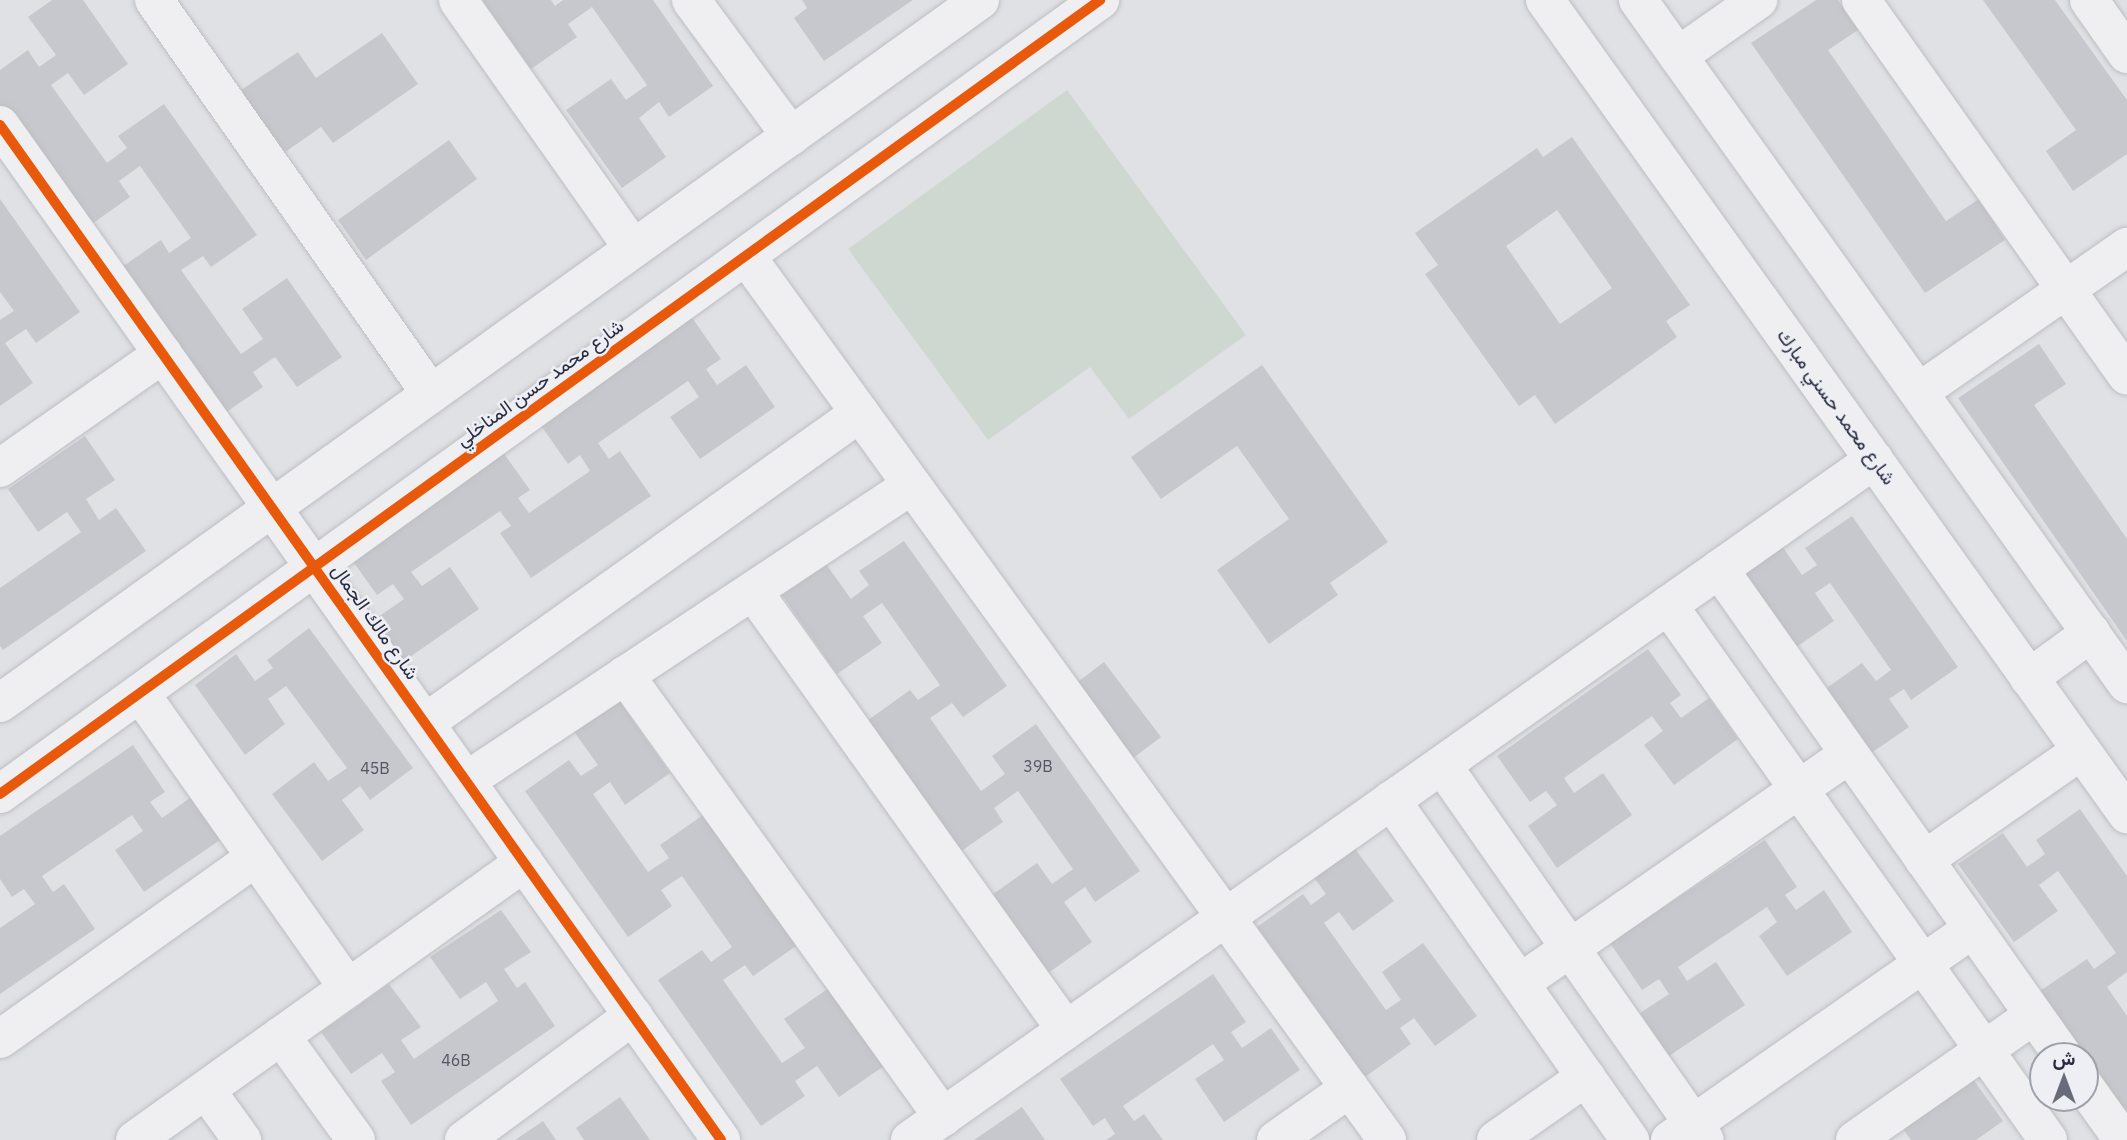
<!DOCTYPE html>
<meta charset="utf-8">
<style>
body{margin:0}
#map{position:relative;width:2127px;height:1140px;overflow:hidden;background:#e0e1e5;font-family:"IBM Plex Sans",Vazirmatn,sans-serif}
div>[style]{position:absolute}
.green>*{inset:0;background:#cfd8d0}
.building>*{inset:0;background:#c7c8cd}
.roads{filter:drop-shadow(0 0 2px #bdbec2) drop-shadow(0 0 2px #bdbec2)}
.minor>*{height:38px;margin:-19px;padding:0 19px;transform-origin:19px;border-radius:19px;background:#efeff1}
.tertiary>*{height:38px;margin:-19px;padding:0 19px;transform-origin:19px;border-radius:19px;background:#efeff1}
.cycleway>*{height:10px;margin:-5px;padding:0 5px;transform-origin:5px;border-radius:5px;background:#e8590c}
span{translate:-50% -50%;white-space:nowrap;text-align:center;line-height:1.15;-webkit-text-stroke:5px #edeff5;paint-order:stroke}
.number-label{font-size:16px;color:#525562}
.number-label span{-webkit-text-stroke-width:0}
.street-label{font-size:19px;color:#282c3d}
.north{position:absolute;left:2029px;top:1042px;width:70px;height:70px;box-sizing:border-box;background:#edeff5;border:2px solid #9ea1ab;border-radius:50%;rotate:0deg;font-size:19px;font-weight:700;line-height:28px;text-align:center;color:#282c3d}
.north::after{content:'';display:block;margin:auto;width:24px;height:32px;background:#686b78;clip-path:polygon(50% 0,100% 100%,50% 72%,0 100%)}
</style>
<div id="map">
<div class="green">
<div style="clip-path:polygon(1067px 90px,1246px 335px,1129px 419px,1090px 367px,988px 440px,848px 249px)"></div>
</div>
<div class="building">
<div style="clip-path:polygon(52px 0,83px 0,128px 64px,84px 95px,68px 73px,51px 85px,107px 163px,127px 148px,118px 136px,164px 104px,257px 235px,211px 267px,203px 256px,181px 270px,241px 354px,263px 339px,242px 309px,287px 278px,342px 357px,297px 387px,275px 357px,253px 372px,263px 387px,219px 417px,116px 271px,161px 240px,169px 253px,191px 238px,140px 166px,119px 181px,130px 197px,86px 228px,0 105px,0 70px,28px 50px,39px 67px,56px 55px,28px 17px)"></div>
<div style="clip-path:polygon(482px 0,551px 0,555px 6px,563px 0,653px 0,713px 86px,669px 117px,659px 102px,639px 118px,666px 157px,622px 188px,566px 110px,611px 79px,626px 100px,647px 85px,592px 7px,568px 24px,577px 37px,531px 69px)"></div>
<div style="clip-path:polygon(802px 0,913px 0,824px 61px,794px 18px,807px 8px)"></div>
<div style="clip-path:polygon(1816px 0,1838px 0,1858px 30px,1828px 50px,1946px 221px,1979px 199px,2005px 240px,1925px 293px,1751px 43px)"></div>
<div style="clip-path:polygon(1983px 0,2055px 0,2127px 100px,2127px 154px,2073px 191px,2046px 151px,2076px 130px)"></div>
<div style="clip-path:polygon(382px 33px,418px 84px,333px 143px,321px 127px,281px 155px,238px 92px,298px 52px,316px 78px)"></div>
<div style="clip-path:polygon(evenodd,1572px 137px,1690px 305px,1666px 321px,1677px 337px,1555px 424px,1535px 395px,1519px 406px,1425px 274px,1438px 265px,1415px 233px,1537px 148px,1543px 157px,1572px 137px,1557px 210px,1612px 288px,1560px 324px,1506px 246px,1557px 210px)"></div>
<div style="clip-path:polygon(449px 140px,477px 179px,366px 260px,338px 220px)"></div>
<div style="clip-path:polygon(0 199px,80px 312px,36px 343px,26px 329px,5px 343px,33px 383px,0 406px,0 320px,14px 311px,0 292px)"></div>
<div style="clip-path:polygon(688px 312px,721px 359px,706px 369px,717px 385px,746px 365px,775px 407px,700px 459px,670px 417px,699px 397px,688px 381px,598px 443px,609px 459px,620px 451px,651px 496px,531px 578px,500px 533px,511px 526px,500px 511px,411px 572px,422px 586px,450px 567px,479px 609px,404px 661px,375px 619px,404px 599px,393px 584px,377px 595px,344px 549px,497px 444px,530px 490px,518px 498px,529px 513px,590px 471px,580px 455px,568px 464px,535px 417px)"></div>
<div style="clip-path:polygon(2039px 344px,2066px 384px,2034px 405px,2127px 539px,2127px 641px,1958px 398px)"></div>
<div style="clip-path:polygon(1262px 365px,1388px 542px,1330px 583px,1338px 595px,1269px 644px,1217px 570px,1289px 519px,1237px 446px,1161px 499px,1131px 457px)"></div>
<div style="clip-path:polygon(85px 436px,115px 480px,86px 499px,99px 520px,116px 508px,146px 551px,3px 650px,0 646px,0 588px,81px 532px,67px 512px,38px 532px,8px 489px)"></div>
<div style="clip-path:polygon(1852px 516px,1958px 667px,1911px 700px,1904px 689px,1889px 699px,1909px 727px,1867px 756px,1821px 692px,1862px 663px,1876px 681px,1891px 670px,1830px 583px,1815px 593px,1834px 621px,1792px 650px,1740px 576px,1782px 546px,1802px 575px,1817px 565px,1805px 548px)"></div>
<div style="clip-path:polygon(904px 541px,1007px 686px,963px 717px,952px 703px,930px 718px,981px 791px,1005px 774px,992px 756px,1036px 724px,1140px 871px,1095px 902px,1085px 887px,1064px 902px,1092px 942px,1048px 973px,993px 894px,1037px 863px,1052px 884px,1073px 869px,1018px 791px,994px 808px,1003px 822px,957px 854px,864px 723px,910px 690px,918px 700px,940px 685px,882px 603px,863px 616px,882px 643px,837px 674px,782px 595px,826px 564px,851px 599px,869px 585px,859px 571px)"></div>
<div style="clip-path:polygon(309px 628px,413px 768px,370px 800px,360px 786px,342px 800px,364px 830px,322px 861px,272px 794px,314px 762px,328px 781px,347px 768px,286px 686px,268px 699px,285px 724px,245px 755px,195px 685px,236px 654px,255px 681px,273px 668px,267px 660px)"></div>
<div style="clip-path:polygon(1648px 649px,1681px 695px,1670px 703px,1681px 718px,1709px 698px,1738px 739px,1674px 785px,1644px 745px,1663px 731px,1652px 716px,1564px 778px,1574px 793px,1603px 773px,1632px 815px,1557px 868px,1528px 826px,1557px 805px,1546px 791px,1530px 802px,1497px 756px)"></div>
<div style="clip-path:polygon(1104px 662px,1161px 737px,1132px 759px,1075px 684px)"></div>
<div style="clip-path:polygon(615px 695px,670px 773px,625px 805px,610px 782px,593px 794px,648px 872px,669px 858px,660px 845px,706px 813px,799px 944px,753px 976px,745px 965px,723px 980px,782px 1063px,805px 1048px,784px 1019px,829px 988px,884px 1066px,839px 1097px,817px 1066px,795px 1081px,805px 1096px,761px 1126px,658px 980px,702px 950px,711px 962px,732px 947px,682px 876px,661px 890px,672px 906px,628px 937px,525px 791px,569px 760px,581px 776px,598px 765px,570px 726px)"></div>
<div style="clip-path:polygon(133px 745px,165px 792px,150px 802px,162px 818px,190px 798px,220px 840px,144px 892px,115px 850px,143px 831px,132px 815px,42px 876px,53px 892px,64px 884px,95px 929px,0 994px,0 928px,35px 904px,24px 889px,12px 897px,0 879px,0 836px)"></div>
<div style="clip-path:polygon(2080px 809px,2127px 876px,2127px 972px,2107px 987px,2127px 1016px,2127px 1114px,2040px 991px,2087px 959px,2094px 969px,2116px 953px,2058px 871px,2039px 885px,2058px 911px,2014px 942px,1958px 864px,2003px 833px,2027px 867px,2045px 854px,2036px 840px)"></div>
<div style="clip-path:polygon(1347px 838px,1394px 901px,1353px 931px,1339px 912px,1324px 923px,1386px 1010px,1401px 1000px,1382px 972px,1423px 943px,1477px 1016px,1435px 1046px,1414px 1018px,1400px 1028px,1411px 1044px,1365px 1077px,1257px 927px,1303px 894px,1311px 905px,1326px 894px,1306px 867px)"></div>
<div style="clip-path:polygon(1765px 840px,1797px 887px,1785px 895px,1796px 910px,1824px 890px,1852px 932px,1787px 976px,1759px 936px,1777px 922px,1767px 907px,1678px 967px,1687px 981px,1716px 962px,1745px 1005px,1669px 1056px,1640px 1013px,1669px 994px,1659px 979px,1642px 990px,1610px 943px)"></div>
<div style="clip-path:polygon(501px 910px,531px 952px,504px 969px,517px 988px,525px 982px,555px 1026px,411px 1125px,381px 1081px,395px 1072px,382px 1053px,351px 1074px,321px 1032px,389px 984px,421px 1027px,401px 1040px,414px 1059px,498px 1001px,486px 982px,460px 999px,430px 957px)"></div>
<div style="clip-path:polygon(1213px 974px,1246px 1022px,1231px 1032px,1242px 1048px,1271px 1028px,1300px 1070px,1224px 1122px,1195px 1079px,1224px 1060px,1213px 1044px,1123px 1106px,1134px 1121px,1144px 1114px,1163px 1140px,1106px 1140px,1115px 1134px,1105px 1118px,1093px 1126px,1060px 1079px)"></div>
<div style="clip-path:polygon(1973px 1079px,2003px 1121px,1976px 1140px,1911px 1140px,1901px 1126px)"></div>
<div style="clip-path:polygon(620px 1097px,650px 1140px,584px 1140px,576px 1128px)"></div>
<div style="clip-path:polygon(1022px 1107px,1045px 1140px,974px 1140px)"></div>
<div style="clip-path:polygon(543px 1121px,556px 1140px,515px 1140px)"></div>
</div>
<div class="roads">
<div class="minor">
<div style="left:154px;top:0;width:479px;rotate:54.9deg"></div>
<div style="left:458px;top:0;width:304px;rotate:54.8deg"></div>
<div style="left:691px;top:0;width:169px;rotate:53.7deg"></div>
<div style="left:1861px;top:0;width:460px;rotate:54.7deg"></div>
<div style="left:2089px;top:0;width:66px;rotate:54.9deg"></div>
<div style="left:1678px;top:56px;width:98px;rotate:-35deg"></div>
<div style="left:0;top:125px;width:1245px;rotate:54.61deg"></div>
<div style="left:746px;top:256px;width:1092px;rotate:54.05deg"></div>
<div style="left:1919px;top:392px;width:254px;rotate:-34.9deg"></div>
<div style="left:0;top:468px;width:199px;rotate:-35deg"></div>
<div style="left:1719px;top:569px;width:596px;rotate:54.76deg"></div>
<div style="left:753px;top:591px;width:539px;rotate:54.51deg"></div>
<div style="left:1668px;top:605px;width:656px;rotate:54.61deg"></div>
<div style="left:625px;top:675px;width:545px;rotate:54.27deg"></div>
<div style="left:140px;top:693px;width:361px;rotate:54.8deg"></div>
<div style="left:425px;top:723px;width:534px;rotate:-35.48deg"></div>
<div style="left:1442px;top:765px;width:458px;rotate:55deg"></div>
<div style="left:466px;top:781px;width:535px;rotate:-33.57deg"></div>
<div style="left:1391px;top:800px;width:416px;rotate:54.9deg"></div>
<div style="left:1924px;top:860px;width:191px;rotate:-34.8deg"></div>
<div style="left:1520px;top:983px;width:401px;rotate:-34.8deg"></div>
<div style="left:281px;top:1036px;width:128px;rotate:54.2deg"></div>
<div style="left:0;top:1039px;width:314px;rotate:-35.4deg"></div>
<div style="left:2085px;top:1087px;width:65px;rotate:54.4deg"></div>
<div style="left:206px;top:1090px;width:62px;rotate:54.2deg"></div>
<div style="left:135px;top:1140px;width:478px;rotate:-35.5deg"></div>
<div style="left:464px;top:1140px;width:210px;rotate:-36.3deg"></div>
<div style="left:910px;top:1140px;width:1180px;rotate:-35.2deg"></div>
<div style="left:1276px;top:1140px;width:90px;rotate:-35.1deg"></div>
<div style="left:1496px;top:1140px;width:110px;rotate:-35deg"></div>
<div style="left:1670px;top:1140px;width:369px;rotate:-34.9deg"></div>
<div style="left:1855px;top:1140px;width:218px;rotate:-34.9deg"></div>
</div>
<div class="tertiary">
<div style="left:1545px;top:0;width:1001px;rotate:54.44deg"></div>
<div style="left:1638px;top:0;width:841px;rotate:54.44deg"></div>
<div style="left:2029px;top:678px;width:77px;rotate:-36deg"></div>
<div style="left:0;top:703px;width:1206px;rotate:-35.65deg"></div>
<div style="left:0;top:794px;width:1357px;rotate:-35.82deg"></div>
</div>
</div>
<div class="cycleway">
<div style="left:0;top:125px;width:1245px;rotate:54.61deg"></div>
<div style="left:0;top:794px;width:1357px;rotate:-35.82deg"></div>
</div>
<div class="number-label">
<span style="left:1038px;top:766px">39B</span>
<span style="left:375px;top:768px">45B</span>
<span style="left:456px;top:1060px">46B</span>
</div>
<div class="street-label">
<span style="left:540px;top:383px;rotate:-36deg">شارع محمد حسن المناخلي</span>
<span style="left:1836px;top:407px;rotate:54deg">شارع محمد حسني مبارك</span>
<span style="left:375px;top:622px;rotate:55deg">شارع مالك الجمال</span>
</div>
<div class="north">ش</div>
</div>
